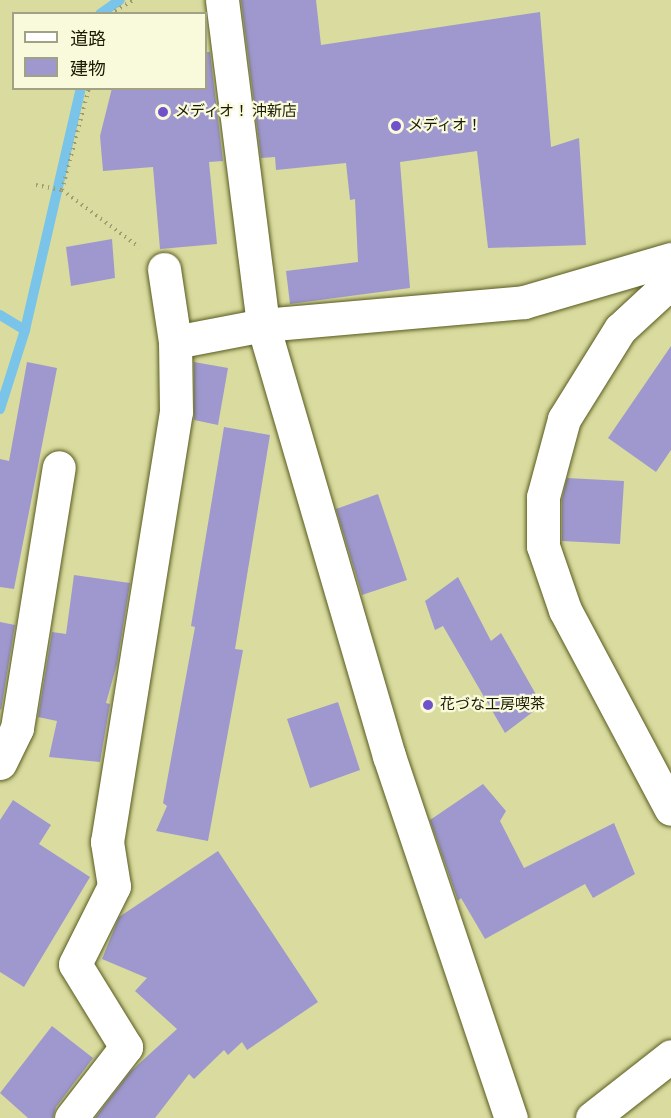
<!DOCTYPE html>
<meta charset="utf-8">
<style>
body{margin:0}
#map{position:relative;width:671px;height:1118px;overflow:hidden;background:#d9dc9e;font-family:"Crimson Pro","Noto Sans JP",serif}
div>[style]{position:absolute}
.stream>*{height:10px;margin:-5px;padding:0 5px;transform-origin:5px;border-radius:5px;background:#79c4e8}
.building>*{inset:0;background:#9f98cf}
.path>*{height:4px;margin-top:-2px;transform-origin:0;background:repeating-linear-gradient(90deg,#9b9d6c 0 1.5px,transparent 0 6px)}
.roads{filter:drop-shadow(0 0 2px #595b1f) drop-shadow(0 0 2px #595b1f)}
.street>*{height:33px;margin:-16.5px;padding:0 16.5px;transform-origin:16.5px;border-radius:16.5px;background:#fff}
.dots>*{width:16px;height:16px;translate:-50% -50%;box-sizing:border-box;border:3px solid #f8fadb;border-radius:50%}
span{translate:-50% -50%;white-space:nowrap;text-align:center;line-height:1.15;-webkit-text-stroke:4.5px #f8fadb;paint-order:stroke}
.poi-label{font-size:15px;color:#1b1b04}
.left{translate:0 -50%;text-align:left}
.legend{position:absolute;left:12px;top:12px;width:195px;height:78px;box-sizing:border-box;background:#f8fadb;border:2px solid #a0a185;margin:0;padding:8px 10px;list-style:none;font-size:18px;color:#1b1b04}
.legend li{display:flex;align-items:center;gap:12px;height:30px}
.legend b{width:30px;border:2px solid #a0a185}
</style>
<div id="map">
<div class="stream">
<div style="left:100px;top:14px;width:24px;rotate:-35deg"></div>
<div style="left:0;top:315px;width:29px;rotate:31deg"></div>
<div style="left:0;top:409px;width:83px;rotate:-72.4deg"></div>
<div style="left:25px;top:330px;width:248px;rotate:-77deg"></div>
</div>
<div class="building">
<div style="clip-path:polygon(241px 0,316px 0,321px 45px,540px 12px,551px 147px,579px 138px,586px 245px,488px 248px,477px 151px,400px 162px,410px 288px,290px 304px,286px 271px,358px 262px,355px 199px,350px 200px,346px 163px,276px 170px,275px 157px,261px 158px)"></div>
<div style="clip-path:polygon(206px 52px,210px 52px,223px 161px,209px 162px,217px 244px,160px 249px,153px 167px,103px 171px,100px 136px,112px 88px,206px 88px)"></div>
<div style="clip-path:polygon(112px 239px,115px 278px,71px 286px,66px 247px)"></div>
<div style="clip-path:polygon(671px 346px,671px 450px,656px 472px,608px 438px)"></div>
<div style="clip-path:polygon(27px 362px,57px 368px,14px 589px,0 587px,0 459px,9px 461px)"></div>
<div style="clip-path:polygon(194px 362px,228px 368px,218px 425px,194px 420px)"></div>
<div style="clip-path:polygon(224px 427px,270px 435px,235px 649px,243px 650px,208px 841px,156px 831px,167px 806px,163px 803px,195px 627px,191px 626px)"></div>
<div style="clip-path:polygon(567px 478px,624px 481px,620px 544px,562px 541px,562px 499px)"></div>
<div style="clip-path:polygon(378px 494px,407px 580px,362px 595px,336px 509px)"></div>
<div style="clip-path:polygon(74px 575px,130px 583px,117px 664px,106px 703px,110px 704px,100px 762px,49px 757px,57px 721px,38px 717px,52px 632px,66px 634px)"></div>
<div style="clip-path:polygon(458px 577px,491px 641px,501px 633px,542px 705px,505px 733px,443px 626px,435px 630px,425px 601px)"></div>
<div style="clip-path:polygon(0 622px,15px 625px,1px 710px,0 709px)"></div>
<div style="clip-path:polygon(338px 702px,360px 770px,310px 788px,287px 719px)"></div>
<div style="clip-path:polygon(483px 784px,506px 811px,500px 821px,524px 868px,614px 823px,635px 874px,593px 898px,585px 884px,485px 939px,461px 898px,458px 901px,430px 820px)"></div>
<div style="clip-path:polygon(13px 800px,51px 825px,39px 844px,90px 877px,24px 987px,0 972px,0 820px)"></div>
<div style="clip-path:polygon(218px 851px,318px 1002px,247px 1050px,242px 1042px,228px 1055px,224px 1050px,194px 1079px,189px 1074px,155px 1118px,95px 1118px,130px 1072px,177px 1029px,135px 991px,147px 978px,102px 959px,119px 917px)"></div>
<div style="clip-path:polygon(52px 1026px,93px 1058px,56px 1107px,53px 1118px,28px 1118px,0 1093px)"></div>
</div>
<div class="path">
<div style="left:110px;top:14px;width:27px;rotate:-31deg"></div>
<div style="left:36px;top:185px;width:26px;rotate:11deg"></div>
<div style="left:62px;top:190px;width:106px;rotate:-75.2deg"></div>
<div style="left:62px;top:190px;width:96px;rotate:36.5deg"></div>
</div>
<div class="roads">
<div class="street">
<div style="left:222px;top:0;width:328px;rotate:82.8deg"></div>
<div style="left:263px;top:325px;width:449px;rotate:73.7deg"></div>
<div style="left:389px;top:756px;width:382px;rotate:71.4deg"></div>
<div style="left:164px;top:269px;width:74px;rotate:81.4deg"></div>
<div style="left:671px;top:282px;width:69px;rotate:137.3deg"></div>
<div style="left:620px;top:329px;width:106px;rotate:121.9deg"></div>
<div style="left:564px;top:419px;width:81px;rotate:105.1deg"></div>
<div style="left:543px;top:497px;width:49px;rotate:90deg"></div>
<div style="left:543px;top:546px;width:68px;rotate:71deg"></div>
<div style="left:565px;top:610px;width:225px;rotate:62deg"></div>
<div style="left:0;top:763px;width:39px;rotate:-64deg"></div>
<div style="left:17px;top:728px;width:264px;rotate:-80.9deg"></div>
<div style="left:71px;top:1118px;width:90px;rotate:-52.2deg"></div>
<div style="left:126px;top:1047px;width:97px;rotate:-121.6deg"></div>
<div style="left:75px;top:964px;width:87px;rotate:-63.4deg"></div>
<div style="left:114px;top:886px;width:45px;rotate:-99deg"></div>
<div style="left:107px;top:842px;width:436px;rotate:-80.9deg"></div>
<div style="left:176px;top:412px;width:70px;rotate:-90.8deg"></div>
<div style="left:175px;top:342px;width:90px;rotate:-10.9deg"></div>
<div style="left:263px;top:325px;width:262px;rotate:-5deg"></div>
<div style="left:524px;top:302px;width:153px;rotate:-16.3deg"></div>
<div style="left:592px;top:1118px;width:100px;rotate:-38.1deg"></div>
</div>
</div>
<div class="dots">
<div style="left:163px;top:112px;background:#6f51ca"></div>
<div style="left:396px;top:126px;background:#6f51ca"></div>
<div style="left:428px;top:705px;background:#6f51ca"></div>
</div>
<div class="poi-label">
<span class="left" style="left:175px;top:112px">メディオ！ 沖新店</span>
<span class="left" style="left:408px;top:126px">メディオ！</span>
<span class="left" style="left:440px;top:705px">花づな工房喫茶</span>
</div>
<ul class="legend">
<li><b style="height:8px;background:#fff"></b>道路</li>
<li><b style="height:16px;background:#9f98cf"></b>建物</li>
</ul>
</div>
